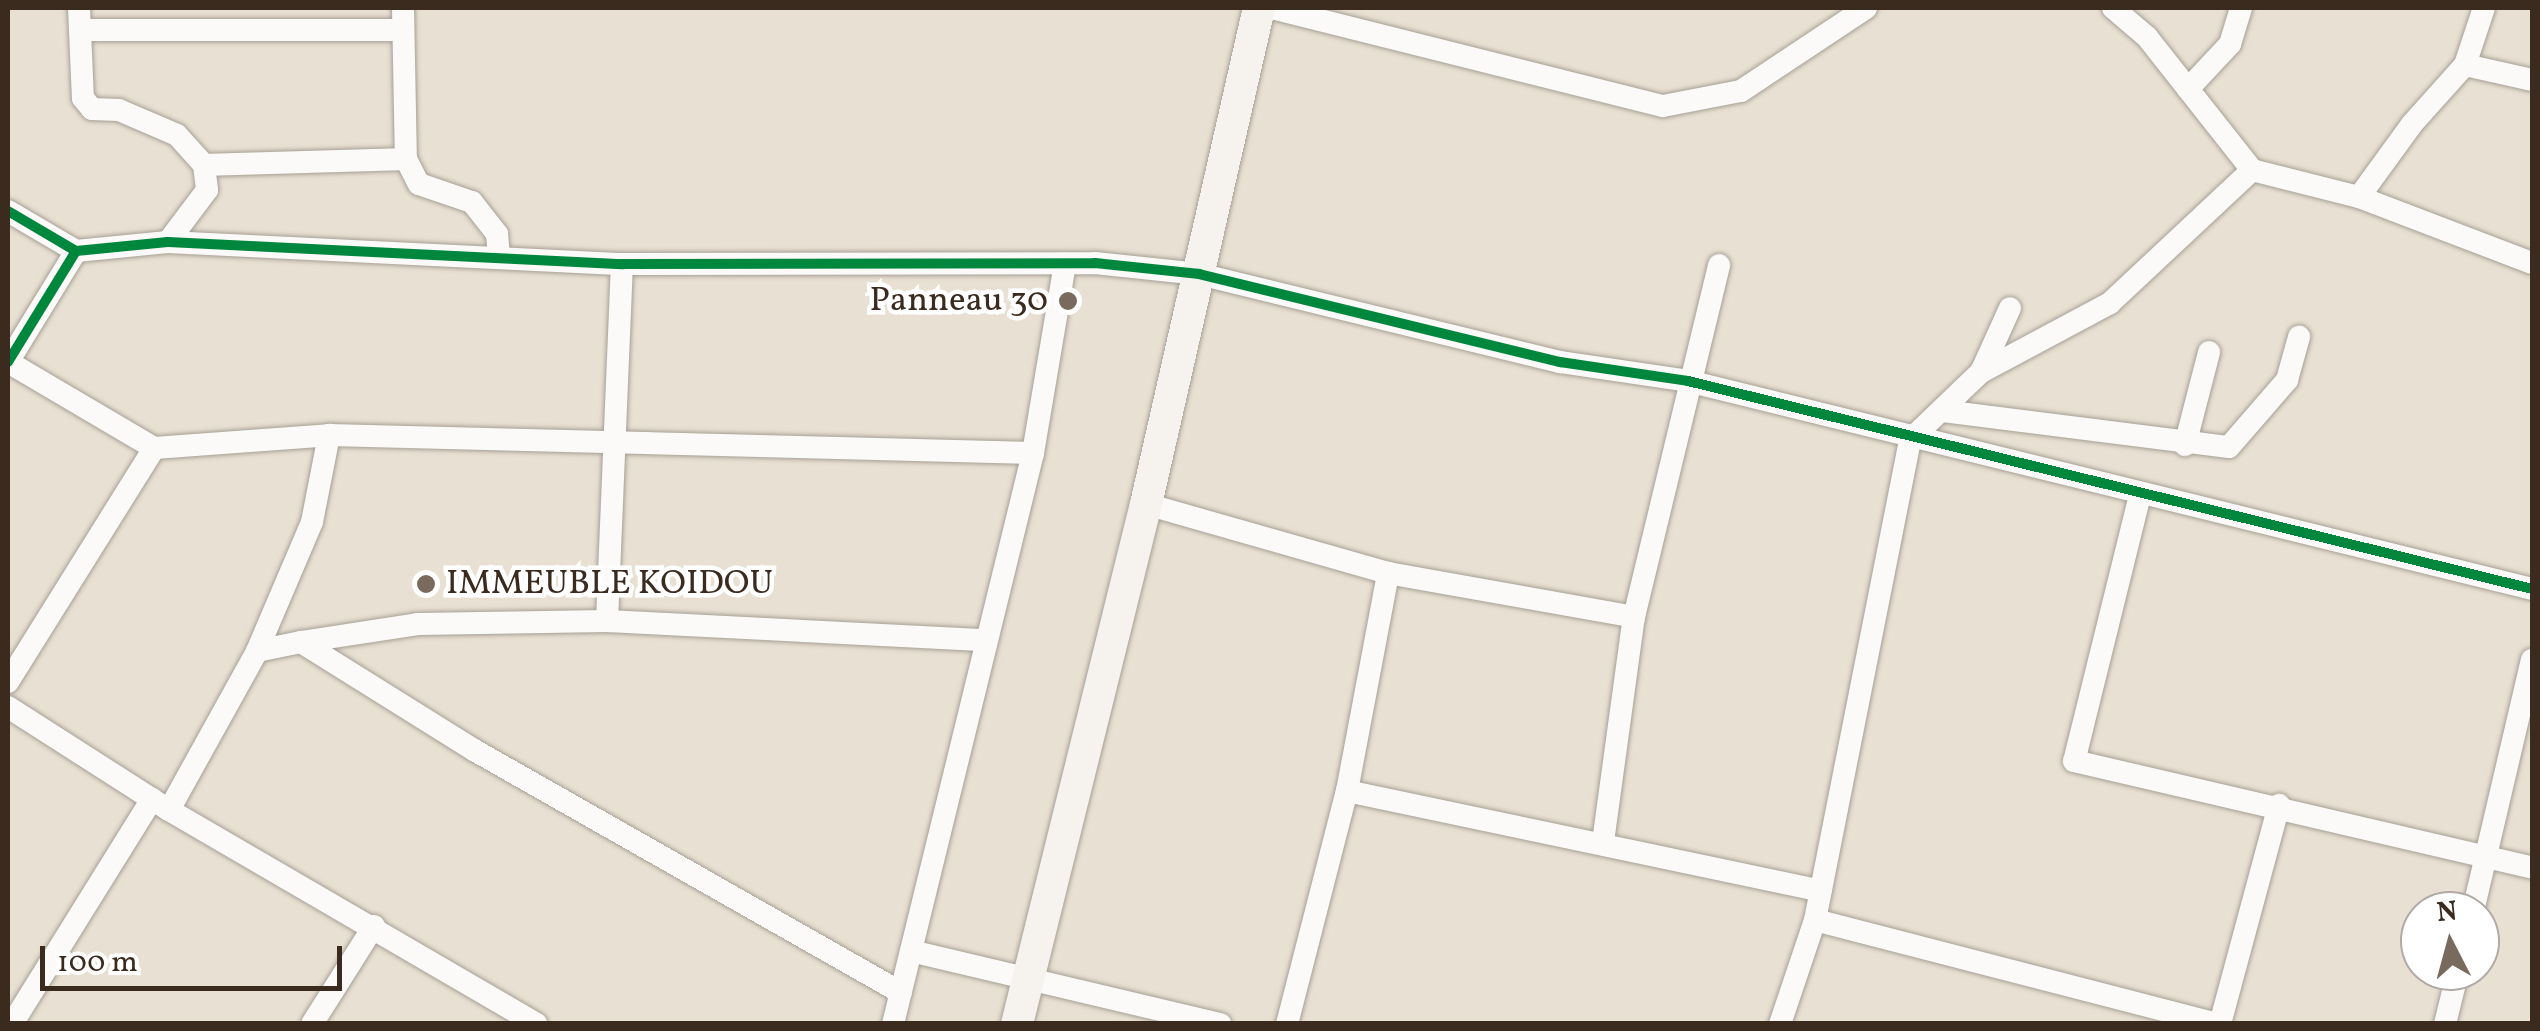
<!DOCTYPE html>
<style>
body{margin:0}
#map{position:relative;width:2540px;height:1031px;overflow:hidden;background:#e8e0d2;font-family:Vollkorn,serif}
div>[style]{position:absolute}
.roads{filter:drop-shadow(0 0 2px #a6a096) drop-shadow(0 0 2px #a6a096)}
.street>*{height:22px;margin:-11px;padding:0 11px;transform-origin:11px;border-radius:11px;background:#fcfaf8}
.secondary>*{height:32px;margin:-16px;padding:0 16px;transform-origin:16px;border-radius:16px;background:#f6f2ee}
.cycleway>*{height:10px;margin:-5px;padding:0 5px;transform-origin:5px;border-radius:5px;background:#00873e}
.dots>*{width:28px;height:28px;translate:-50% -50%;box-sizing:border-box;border:5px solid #fff;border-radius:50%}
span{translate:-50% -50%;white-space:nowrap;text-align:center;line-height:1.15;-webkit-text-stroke:9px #fff;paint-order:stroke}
.poi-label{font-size:35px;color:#3b2a1e}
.right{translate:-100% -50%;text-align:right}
.left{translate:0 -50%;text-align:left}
.frame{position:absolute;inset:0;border:10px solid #3b2a1e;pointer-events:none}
.north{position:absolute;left:2400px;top:891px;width:100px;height:100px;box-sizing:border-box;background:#fff;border:2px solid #b1aaa5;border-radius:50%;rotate:354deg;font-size:28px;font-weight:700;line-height:40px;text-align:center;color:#3b2a1e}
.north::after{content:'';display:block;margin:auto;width:35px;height:45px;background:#786a5d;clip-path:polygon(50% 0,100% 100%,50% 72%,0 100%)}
.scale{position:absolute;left:40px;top:946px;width:302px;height:45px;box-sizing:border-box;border:5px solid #3b2a1e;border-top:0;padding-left:12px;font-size:30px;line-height:35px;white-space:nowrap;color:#3b2a1e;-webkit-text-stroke:8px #fff;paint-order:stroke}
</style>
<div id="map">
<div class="roads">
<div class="street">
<div style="left:79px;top:8px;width:90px;rotate:87.5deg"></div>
<div style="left:83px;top:98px;width:14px;rotate:51deg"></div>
<div style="left:92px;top:109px;width:27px;rotate:2deg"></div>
<div style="left:119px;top:110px;width:63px;rotate:23.3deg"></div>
<div style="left:177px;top:135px;width:40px;rotate:48deg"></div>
<div style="left:204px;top:165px;width:25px;rotate:83deg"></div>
<div style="left:207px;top:190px;width:65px;rotate:126.9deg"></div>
<div style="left:403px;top:8px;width:151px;rotate:88.9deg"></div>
<div style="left:406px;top:159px;width:28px;rotate:63deg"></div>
<div style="left:419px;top:184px;width:56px;rotate:18.8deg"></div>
<div style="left:472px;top:202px;width:41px;rotate:52deg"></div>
<div style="left:497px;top:234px;width:21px;rotate:85deg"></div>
<div style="left:1272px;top:8px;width:403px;rotate:14.1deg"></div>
<div style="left:1663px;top:106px;width:79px;rotate:-10.9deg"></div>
<div style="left:1741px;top:91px;width:150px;rotate:-33.6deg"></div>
<div style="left:2113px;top:8px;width:45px;rotate:40.5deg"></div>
<div style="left:2147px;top:37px;width:169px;rotate:51.7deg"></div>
<div style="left:2252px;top:170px;width:110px;rotate:14.2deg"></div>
<div style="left:2359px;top:197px;width:185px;rotate:20.9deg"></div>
<div style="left:80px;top:30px;width:323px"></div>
<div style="left:2465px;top:65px;width:69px;rotate:12.6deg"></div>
<div style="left:2188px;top:89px;width:62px;rotate:-47deg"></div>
<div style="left:2230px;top:44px;width:38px;rotate:-73deg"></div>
<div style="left:204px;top:165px;width:202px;rotate:-1.7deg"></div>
<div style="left:2359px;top:197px;width:90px;rotate:-54deg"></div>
<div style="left:2412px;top:124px;width:79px;rotate:-48.1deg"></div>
<div style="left:2465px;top:65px;width:60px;rotate:-71.6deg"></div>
<div style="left:8px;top:211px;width:79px;rotate:30.5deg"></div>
<div style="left:76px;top:251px;width:92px;rotate:-5.6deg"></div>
<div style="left:168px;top:242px;width:455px;rotate:2.8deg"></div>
<div style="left:622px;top:264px;width:473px;rotate:-0.1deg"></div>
<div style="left:1095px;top:263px;width:105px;rotate:6deg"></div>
<div style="left:1199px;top:274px;width:372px;rotate:13.7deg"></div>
<div style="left:1560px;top:362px;width:129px;rotate:8.4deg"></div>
<div style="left:1688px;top:381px;width:869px;rotate:13.84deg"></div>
<div style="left:8px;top:362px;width:169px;rotate:30.5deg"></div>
<div style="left:154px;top:448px;width:175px;rotate:-4.2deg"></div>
<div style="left:329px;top:435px;width:704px;rotate:1.46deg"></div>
<div style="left:8px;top:362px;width:130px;rotate:-58.5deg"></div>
<div style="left:1981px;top:372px;width:70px;rotate:-65.6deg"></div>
<div style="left:1943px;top:411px;width:288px;rotate:7.2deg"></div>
<div style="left:2229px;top:447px;width:89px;rotate:-49.1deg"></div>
<div style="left:2287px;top:380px;width:45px;rotate:-74.4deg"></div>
<div style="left:2185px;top:445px;width:96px;rotate:-75.5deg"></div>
<div style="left:2140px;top:495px;width:274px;rotate:103.9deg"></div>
<div style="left:2074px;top:761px;width:470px;rotate:13.1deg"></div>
<div style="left:1146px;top:504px;width:252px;rotate:15.9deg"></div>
<div style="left:1388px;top:573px;width:250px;rotate:10.1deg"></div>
<div style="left:607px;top:621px;width:357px;rotate:-87.6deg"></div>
<div style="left:301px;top:642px;width:204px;rotate:32deg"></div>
<div style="left:474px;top:750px;width:491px;rotate:29.6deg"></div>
<div style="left:257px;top:651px;width:140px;rotate:-66.9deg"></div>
<div style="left:312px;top:522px;width:89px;rotate:-78.9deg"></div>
<div style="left:8px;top:682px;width:276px;rotate:-58deg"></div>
<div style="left:8px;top:707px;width:191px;rotate:32.6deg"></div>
<div style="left:169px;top:810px;width:425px;rotate:30.2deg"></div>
<div style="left:1347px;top:791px;width:484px;rotate:11.9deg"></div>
<div style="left:169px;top:810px;width:182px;rotate:-61deg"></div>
<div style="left:257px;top:651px;width:45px;rotate:-11.6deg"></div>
<div style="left:301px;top:642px;width:118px;rotate:-8.7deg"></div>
<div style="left:418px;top:624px;width:189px;rotate:-0.9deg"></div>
<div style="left:607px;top:621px;width:379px;rotate:2.9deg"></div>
<div style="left:1603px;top:842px;width:227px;rotate:-82.2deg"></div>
<div style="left:1634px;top:617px;width:362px;rotate:-76.4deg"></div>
<div style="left:2473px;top:911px;width:258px;rotate:-76.8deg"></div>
<div style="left:1815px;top:920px;width:414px;rotate:14.5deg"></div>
<div style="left:911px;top:951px;width:318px;rotate:13.3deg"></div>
<div style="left:12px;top:1024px;width:265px;rotate:-58.1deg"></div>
<div style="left:312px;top:1024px;width:116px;rotate:-57.7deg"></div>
<div style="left:893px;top:1024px;width:588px;rotate:-76.22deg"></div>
<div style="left:1033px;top:453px;width:192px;rotate:-80.4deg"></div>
<div style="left:1287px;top:1024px;width:241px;rotate:-75.6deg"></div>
<div style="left:1347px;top:791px;width:222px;rotate:-79.3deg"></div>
<div style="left:1780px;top:1024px;width:110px;rotate:-71.4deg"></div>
<div style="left:1815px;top:920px;width:489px;rotate:-78.8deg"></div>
<div style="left:1910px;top:440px;width:98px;rotate:-43.8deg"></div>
<div style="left:1981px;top:372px;width:146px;rotate:-28.1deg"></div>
<div style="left:2110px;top:303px;width:195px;rotate:-43.1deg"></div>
<div style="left:2220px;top:1024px;width:227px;rotate:-74.9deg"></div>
<div style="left:2445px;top:1024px;width:55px;rotate:-76.2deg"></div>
</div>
<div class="secondary">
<div style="left:1017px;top:1024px;width:536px;rotate:-76.07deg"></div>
<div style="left:1146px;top:504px;width:509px;rotate:-77.17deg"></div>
</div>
</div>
<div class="cycleway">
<div style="left:8px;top:211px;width:79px;rotate:30.5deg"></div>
<div style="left:76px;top:251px;width:92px;rotate:-5.6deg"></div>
<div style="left:168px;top:242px;width:455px;rotate:2.8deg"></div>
<div style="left:622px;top:264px;width:473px;rotate:-0.1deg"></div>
<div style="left:1095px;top:263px;width:105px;rotate:6deg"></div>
<div style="left:1199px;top:274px;width:372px;rotate:13.7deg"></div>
<div style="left:1560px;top:362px;width:129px;rotate:8.4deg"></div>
<div style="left:1688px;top:381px;width:869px;rotate:13.84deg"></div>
<div style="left:8px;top:362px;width:130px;rotate:-58.5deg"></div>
</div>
<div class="dots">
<div style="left:1068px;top:301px;background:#786a5d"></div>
<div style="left:426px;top:584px;background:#786a5d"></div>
</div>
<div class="poi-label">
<span class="right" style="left:1048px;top:301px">Panneau 30</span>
<span class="left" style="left:446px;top:584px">IMMEUBLE KOIDOU</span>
</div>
<div class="frame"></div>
<div class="north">N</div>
<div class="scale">100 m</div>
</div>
